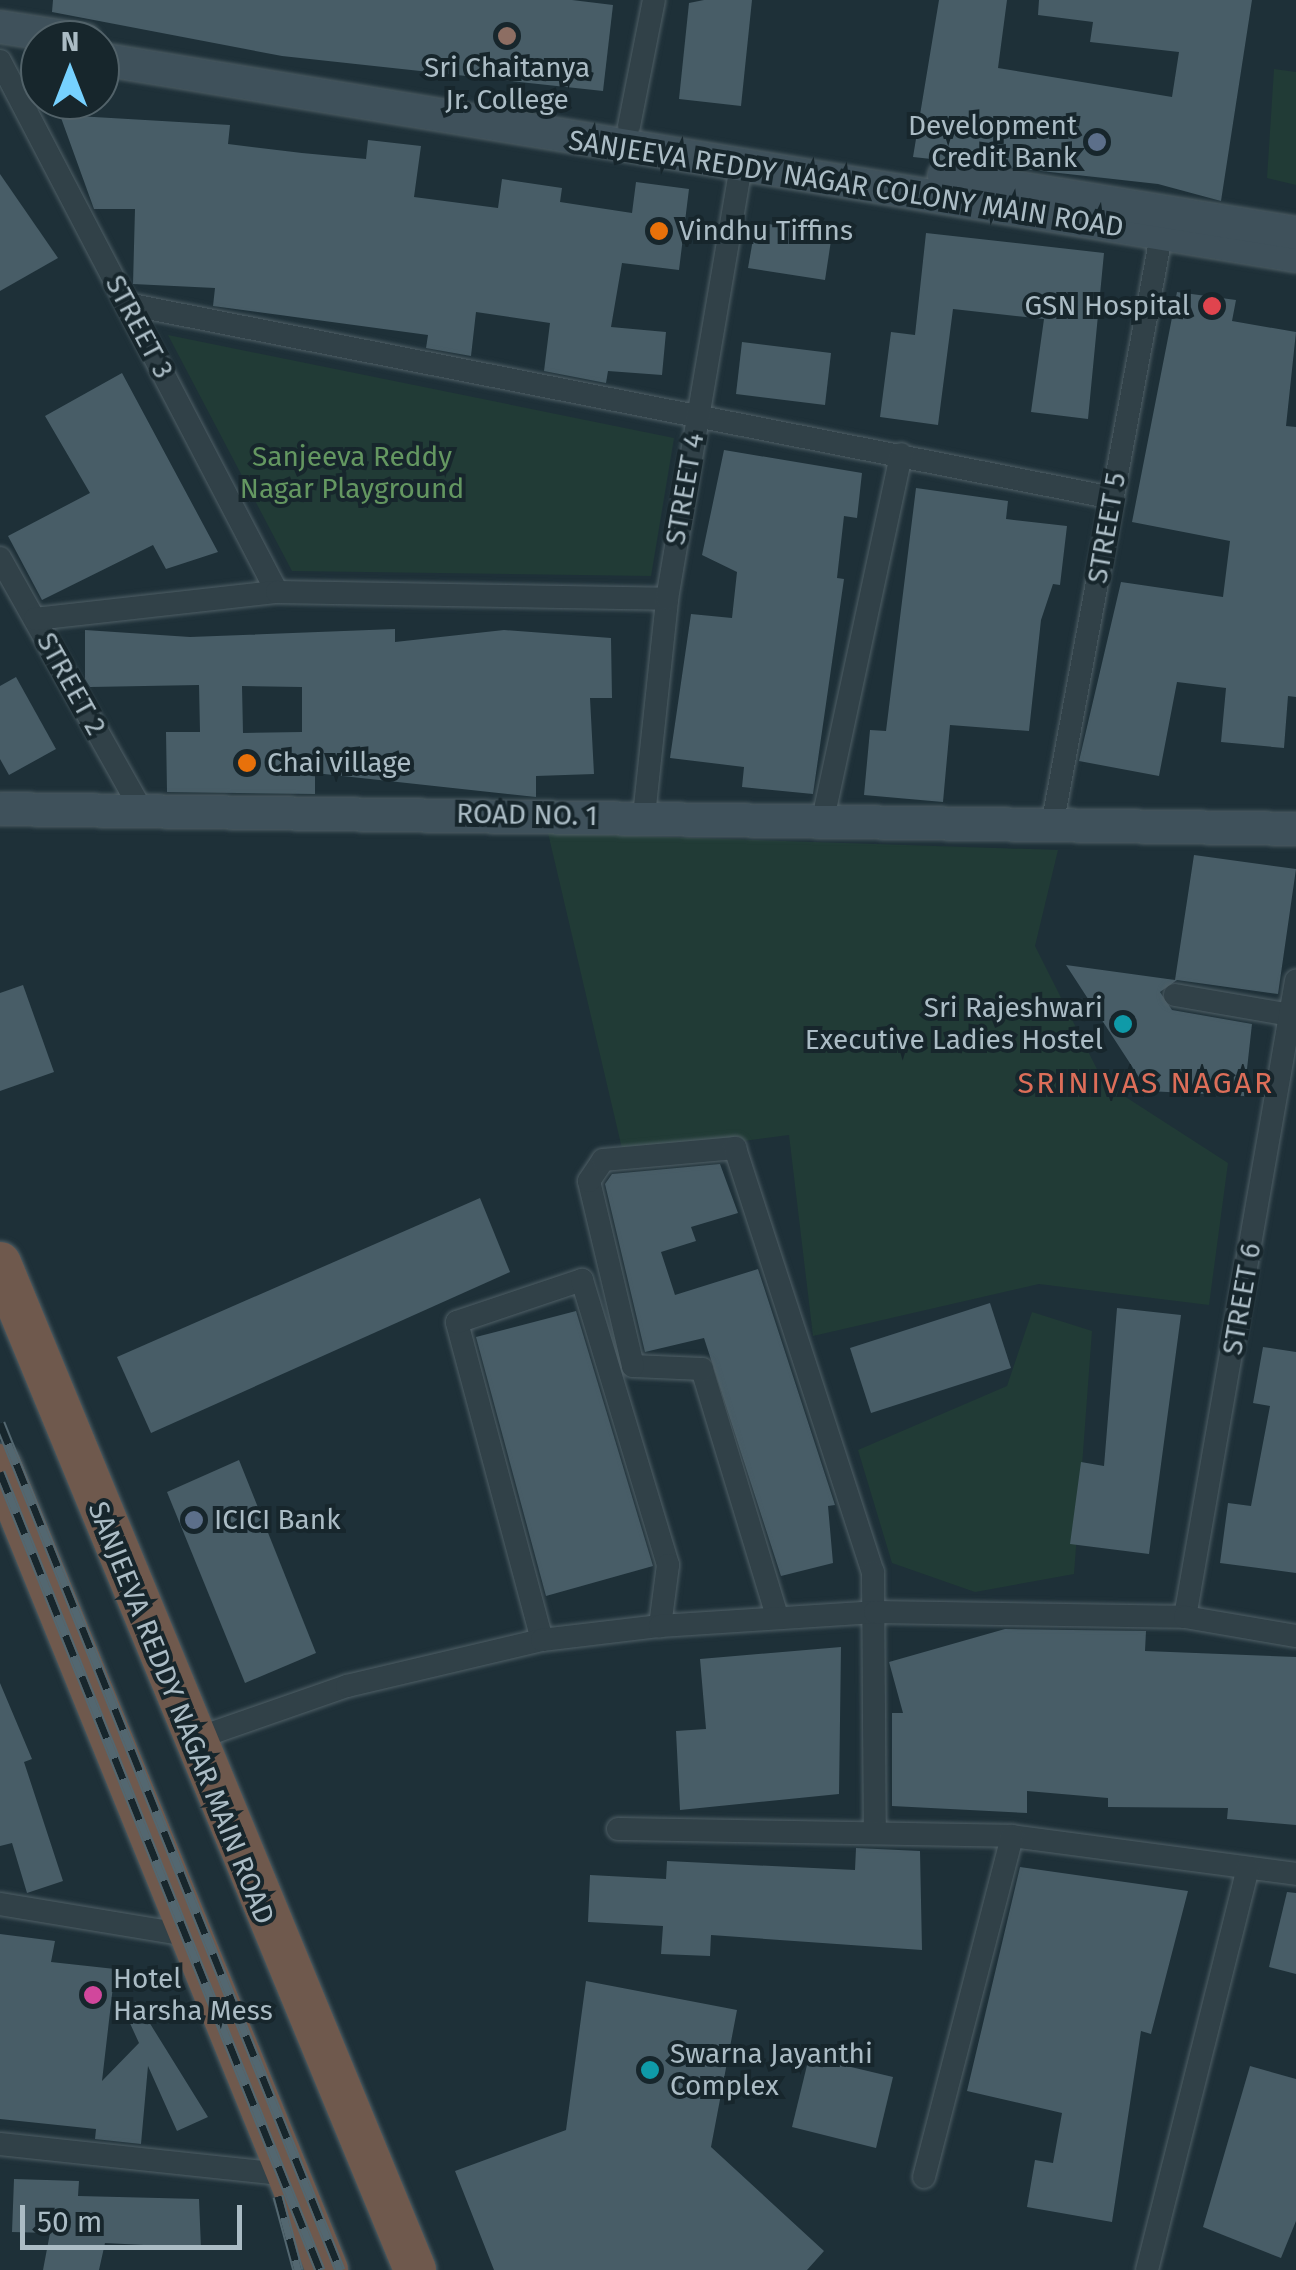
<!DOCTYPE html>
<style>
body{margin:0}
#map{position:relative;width:1296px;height:2270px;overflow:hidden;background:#1e3038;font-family:"Fira Sans",sans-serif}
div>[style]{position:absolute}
.green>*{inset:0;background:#213b36}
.building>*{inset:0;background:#485d67}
.roads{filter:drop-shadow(0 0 2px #4f5f66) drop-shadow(0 0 2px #4f5f66)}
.street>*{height:22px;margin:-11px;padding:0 11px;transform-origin:11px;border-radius:11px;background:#314148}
.secondary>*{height:32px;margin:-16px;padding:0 16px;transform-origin:16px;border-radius:16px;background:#3f515b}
.highway>*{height:42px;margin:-21px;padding:0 21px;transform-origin:21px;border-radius:21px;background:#6f594d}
.rail>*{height:11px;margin-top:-5.5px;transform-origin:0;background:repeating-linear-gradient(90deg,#17262c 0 22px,#536770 0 44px);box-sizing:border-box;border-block:2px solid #536770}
.dots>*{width:28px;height:28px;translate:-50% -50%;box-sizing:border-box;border:5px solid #17262c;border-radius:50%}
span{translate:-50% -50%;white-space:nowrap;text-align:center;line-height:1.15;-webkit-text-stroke:8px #17262c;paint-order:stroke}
.poi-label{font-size:28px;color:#abbcc5}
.right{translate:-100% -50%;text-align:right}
.left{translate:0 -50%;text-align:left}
.street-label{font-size:28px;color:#abbcc5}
.park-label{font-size:28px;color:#649761}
.neighbourhood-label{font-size:30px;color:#dd6e59;letter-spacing:2.5px}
.north{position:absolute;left:20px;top:20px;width:100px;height:100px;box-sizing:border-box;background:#17262c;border:2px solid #526269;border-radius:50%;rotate:0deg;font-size:28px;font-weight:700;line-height:40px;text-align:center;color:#abbcc5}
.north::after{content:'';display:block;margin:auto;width:35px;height:45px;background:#76d1ff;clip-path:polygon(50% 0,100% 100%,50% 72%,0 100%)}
.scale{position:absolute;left:20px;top:2205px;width:222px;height:45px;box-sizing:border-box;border:5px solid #abbcc5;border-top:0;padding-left:12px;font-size:30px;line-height:35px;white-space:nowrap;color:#abbcc5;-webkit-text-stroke:8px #17262c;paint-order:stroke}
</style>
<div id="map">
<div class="green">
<div style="clip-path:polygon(1274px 69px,1296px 72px,1296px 185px,1267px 178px)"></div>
<div style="clip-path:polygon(168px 335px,674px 438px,651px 576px,292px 571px)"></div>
<div style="clip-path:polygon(548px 833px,1058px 850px,1035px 946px,1104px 1083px,1228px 1163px,1209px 1305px,1039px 1284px,813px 1336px,789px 1135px,624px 1157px)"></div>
<div style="clip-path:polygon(1032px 1312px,1092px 1331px,1074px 1574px,975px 1592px,892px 1563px,858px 1450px,1007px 1386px)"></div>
</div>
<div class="building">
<div style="clip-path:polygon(53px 0,572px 0,613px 5px,603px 91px,282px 56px,52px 12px)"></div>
<div style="clip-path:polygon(704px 0,752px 0,741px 106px,679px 99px,689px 3px)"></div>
<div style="clip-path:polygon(939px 0,1007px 0,998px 68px,1172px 97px,1179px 52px,1090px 42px,1093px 22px,1038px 15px,1039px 0,1252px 0,1221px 201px,1158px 184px,913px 157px)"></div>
<div style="clip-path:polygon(60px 115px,230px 125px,228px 144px,302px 153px,366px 159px,368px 140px,421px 146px,414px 197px,498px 208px,502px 179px,562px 188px,560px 202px,632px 213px,636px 182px,689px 189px,679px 270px,622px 263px,611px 327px,666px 332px,662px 375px,608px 371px,606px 383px,544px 371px,550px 323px,476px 312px,471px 356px,426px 348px,428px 335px,213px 306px,215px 288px,133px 284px,135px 209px,94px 209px)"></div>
<div style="clip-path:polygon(0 174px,58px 258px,0 291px)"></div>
<div style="clip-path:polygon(756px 222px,832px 234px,825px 280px,748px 268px)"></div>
<div style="clip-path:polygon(926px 233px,1104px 253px,1088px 419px,1031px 412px,1044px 319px,953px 309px,938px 425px,880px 417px,891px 332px,915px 335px)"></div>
<div style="clip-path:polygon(1177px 292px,1236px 300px,1232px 321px,1296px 332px,1286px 426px,1296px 427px,1296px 697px,1288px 696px,1284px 748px,1221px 742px,1226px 688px,1177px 682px,1159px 776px,1079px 761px,1121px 582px,1223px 597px,1230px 541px,1132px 522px)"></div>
<div style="clip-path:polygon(742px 342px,831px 353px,825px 405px,736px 394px)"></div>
<div style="clip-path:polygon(122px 373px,218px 552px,166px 569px,153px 545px,42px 600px,8px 536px,90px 493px,45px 416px)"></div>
<div style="clip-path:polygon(724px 450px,862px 473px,857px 518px,844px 516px,837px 578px,844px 579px,813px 794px,742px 787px,744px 767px,670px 758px,691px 614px,732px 618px,737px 572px,702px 555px)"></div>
<div style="clip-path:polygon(916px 488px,1008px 501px,1006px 519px,1067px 526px,1060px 585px,1053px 584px,1041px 620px,1029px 731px,950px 725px,943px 802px,864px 795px,870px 730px,886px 731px)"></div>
<div style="clip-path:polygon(evenodd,395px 629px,395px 642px,504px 630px,611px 638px,612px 698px,590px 698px,594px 774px,536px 776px,536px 797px,315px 773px,315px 794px,167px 792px,166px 732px,200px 732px,199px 685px,90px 687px,85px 679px,85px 630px,190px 637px,395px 629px,242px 686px,302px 687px,302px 732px,243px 733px,242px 686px)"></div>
<div style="clip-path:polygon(16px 677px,56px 749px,9px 775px,0 759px,0 686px)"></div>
<div style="clip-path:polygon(1194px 855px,1296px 869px,1278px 994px,1177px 980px,1160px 992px,1172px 1010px,1252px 1024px,1244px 1096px,1148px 1091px,1066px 965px,1175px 980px)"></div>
<div style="clip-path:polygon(23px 985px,54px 1072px,0 1091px,0 993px)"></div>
<div style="clip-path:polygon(720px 1164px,738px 1213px,691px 1227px,696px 1241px,661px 1252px,675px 1295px,758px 1269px,835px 1505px,828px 1506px,833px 1563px,781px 1576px,704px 1338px,645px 1352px,605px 1184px,612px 1174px)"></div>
<div style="clip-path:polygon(480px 1198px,510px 1272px,151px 1433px,117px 1357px)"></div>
<div style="clip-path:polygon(990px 1303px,1011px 1368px,871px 1413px,850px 1348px)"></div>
<div style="clip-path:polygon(1117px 1308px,1181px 1315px,1149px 1554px,1070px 1544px,1081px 1462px,1104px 1466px)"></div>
<div style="clip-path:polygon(576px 1311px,653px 1566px,546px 1596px,476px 1337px)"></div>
<div style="clip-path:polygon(1263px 1347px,1296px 1352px,1296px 1573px,1220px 1563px,1228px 1503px,1251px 1506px,1270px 1406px,1253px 1403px)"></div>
<div style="clip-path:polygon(239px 1460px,316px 1653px,245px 1683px,167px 1492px)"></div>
<div style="clip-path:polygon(1005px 1629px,1146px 1631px,1145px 1651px,1296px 1657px,1296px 1825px,1227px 1819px,1228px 1808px,1108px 1807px,1108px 1798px,1027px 1791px,1027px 1813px,892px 1806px,892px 1713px,903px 1713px,889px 1662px)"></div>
<div style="clip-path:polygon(841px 1647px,839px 1794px,680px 1810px,676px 1731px,706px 1729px,700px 1659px)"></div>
<div style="clip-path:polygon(0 1683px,32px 1759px,24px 1762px,63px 1881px,27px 1893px,12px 1843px,0 1846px)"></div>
<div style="clip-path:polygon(856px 1848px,920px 1851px,922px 1950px,711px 1935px,710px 1956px,661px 1954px,663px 1926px,588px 1922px,590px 1875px,666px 1879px,667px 1861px,855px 1870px)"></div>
<div style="clip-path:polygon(1020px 1867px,1188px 1891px,1151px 2034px,1141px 2031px,1112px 2222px,1027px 2207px,1035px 2160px,1053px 2163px,1062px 2113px,967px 2091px)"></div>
<div style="clip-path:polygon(1287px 1892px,1296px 1893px,1296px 1974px,1269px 1967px)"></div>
<div style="clip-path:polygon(0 1934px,55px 1941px,51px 1962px,115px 1969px,102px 2081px,139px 2043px,123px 2008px,136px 2001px,208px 2117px,177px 2131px,148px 2066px,141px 2144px,95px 2139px,96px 2129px,0 2119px)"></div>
<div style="clip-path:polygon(586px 1981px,737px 2010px,711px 2147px,824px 2251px,807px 2270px,494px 2270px,455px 2171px,566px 2130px)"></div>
<div style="clip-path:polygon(809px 2057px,893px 2077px,876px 2148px,792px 2127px)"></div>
<div style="clip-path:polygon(1250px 2066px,1296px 2079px,1296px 2221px,1281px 2258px,1203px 2227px)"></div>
<div style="clip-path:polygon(14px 2179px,79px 2181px,78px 2196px,199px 2199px,201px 2248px,105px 2243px,99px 2270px,43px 2270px,50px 2233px,12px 2232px)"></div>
</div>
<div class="roads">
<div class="street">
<div style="left:0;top:61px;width:599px;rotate:62.45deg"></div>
<div style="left:629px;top:126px;width:128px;rotate:-78.8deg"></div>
<div style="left:127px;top:304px;width:1005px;rotate:11.13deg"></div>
<div style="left:0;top:558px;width:288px;rotate:60.7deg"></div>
<div style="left:35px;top:619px;width:244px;rotate:-6.4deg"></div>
<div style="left:277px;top:592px;width:390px;rotate:1deg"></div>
<div style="left:644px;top:816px;width:218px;rotate:-83.9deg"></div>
<div style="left:667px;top:599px;width:440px;rotate:-80.3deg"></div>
<div style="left:823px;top:819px;width:373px;rotate:-77.9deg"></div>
<div style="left:1053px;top:821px;width:595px;rotate:-79.54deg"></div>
<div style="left:1175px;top:995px;width:118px;rotate:9.8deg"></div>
<div style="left:777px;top:1616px;width:258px;rotate:-106.9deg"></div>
<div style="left:702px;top:1369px;width:69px;rotate:-177.5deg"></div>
<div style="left:633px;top:1366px;width:190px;rotate:-103.4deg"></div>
<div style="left:589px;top:1181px;width:25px;rotate:-56deg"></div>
<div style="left:603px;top:1160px;width:133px;rotate:-5.2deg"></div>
<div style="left:735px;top:1148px;width:446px;rotate:72deg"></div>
<div style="left:873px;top:1572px;width:259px;rotate:89.6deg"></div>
<div style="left:1185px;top:1617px;width:646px;rotate:-80.1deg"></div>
<div style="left:542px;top:1640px;width:329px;rotate:-105deg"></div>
<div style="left:457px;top:1322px;width:132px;rotate:-18.6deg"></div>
<div style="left:582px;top:1280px;width:298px;rotate:73.2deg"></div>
<div style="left:668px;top:1565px;width:62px;rotate:97.5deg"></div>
<div style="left:192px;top:1740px;width:164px;rotate:-19.2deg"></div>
<div style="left:347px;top:1686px;width:200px;rotate:-13.3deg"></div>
<div style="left:542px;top:1640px;width:119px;rotate:-6.8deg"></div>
<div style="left:660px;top:1626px;width:215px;rotate:-3.7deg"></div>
<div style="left:875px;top:1612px;width:310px;rotate:0.9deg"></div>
<div style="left:1185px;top:1617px;width:113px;rotate:9.7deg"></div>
<div style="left:618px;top:1829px;width:394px;rotate:1deg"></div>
<div style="left:1012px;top:1836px;width:287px;rotate:7.6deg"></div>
<div style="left:0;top:1904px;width:196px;rotate:9.4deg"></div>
<div style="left:0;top:2144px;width:292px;rotate:6.1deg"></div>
<div style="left:924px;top:2177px;width:352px;rotate:-75.5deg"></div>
<div style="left:1147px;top:2270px;width:414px;rotate:-75.9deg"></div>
</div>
<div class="secondary">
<div style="left:0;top:27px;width:86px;rotate:8.7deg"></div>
<div style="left:100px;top:59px;width:1212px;rotate:9.35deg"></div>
<div style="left:944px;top:176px;width:357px;rotate:9.2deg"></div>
<div style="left:0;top:809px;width:1296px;rotate:0.88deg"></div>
</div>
<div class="highway">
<div style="left:0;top:1263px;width:1089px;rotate:67.6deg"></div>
<div style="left:0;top:1465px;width:869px;rotate:67.89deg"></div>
</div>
</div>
<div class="rail">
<div style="left:0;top:1423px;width:913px;rotate:68.13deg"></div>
<div style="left:0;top:1472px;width:860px;rotate:68.15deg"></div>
<div style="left:278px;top:2196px;width:77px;rotate:74.9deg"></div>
</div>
<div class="dots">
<div style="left:507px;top:36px;background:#8d6e63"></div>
<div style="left:1097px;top:142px;background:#5c6f8a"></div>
<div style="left:659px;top:231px;background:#e8710a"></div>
<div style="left:1212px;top:306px;background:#e0444e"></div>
<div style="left:247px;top:763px;background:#e8710a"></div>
<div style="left:1123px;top:1024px;background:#0f9aa8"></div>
<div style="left:194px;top:1520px;background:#5c6f8a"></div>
<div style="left:93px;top:1995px;background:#d1479c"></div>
<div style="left:650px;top:2070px;background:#0f9aa8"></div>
</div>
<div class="poi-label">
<span style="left:507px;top:84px">Sri Chaitanya<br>Jr. College</span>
<span class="right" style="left:1077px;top:142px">Development<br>Credit Bank</span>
<span class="left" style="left:679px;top:231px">Vindhu Tiffins</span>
<span class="right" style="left:1190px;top:306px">GSN Hospital</span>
<span class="left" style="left:267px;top:763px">Chai village</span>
<span class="right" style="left:1103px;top:1024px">Sri Rajeshwari<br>Executive Ladies Hostel</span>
<span class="left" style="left:214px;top:1520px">ICICI Bank</span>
<span class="left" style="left:113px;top:1995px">Hotel<br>Harsha Mess</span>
<span class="left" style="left:670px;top:2070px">Swarna Jayanthi<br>Complex</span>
</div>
<div class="street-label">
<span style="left:846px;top:184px;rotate:9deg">SANJEEVA REDDY NAGAR COLONY MAIN ROAD</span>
<span style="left:139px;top:327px;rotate:62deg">STREET 3</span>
<span style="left:685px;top:489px;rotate:-80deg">STREET 4</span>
<span style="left:1107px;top:528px;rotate:-80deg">STREET 5</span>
<span style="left:71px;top:684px;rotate:61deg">STREET 2</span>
<span style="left:527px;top:815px;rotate:1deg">ROAD NO. 1</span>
<span style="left:1242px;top:1299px;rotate:-80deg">STREET 6</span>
<span style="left:181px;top:1713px;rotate:68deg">SANJEEVA REDDY NAGAR MAIN ROAD</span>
</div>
<div class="park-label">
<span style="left:352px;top:473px">Sanjeeva Reddy<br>Nagar Playground</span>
</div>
<div class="neighbourhood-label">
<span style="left:1146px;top:1083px">SRINIVAS NAGAR</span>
</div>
<div class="north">N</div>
<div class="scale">50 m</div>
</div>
